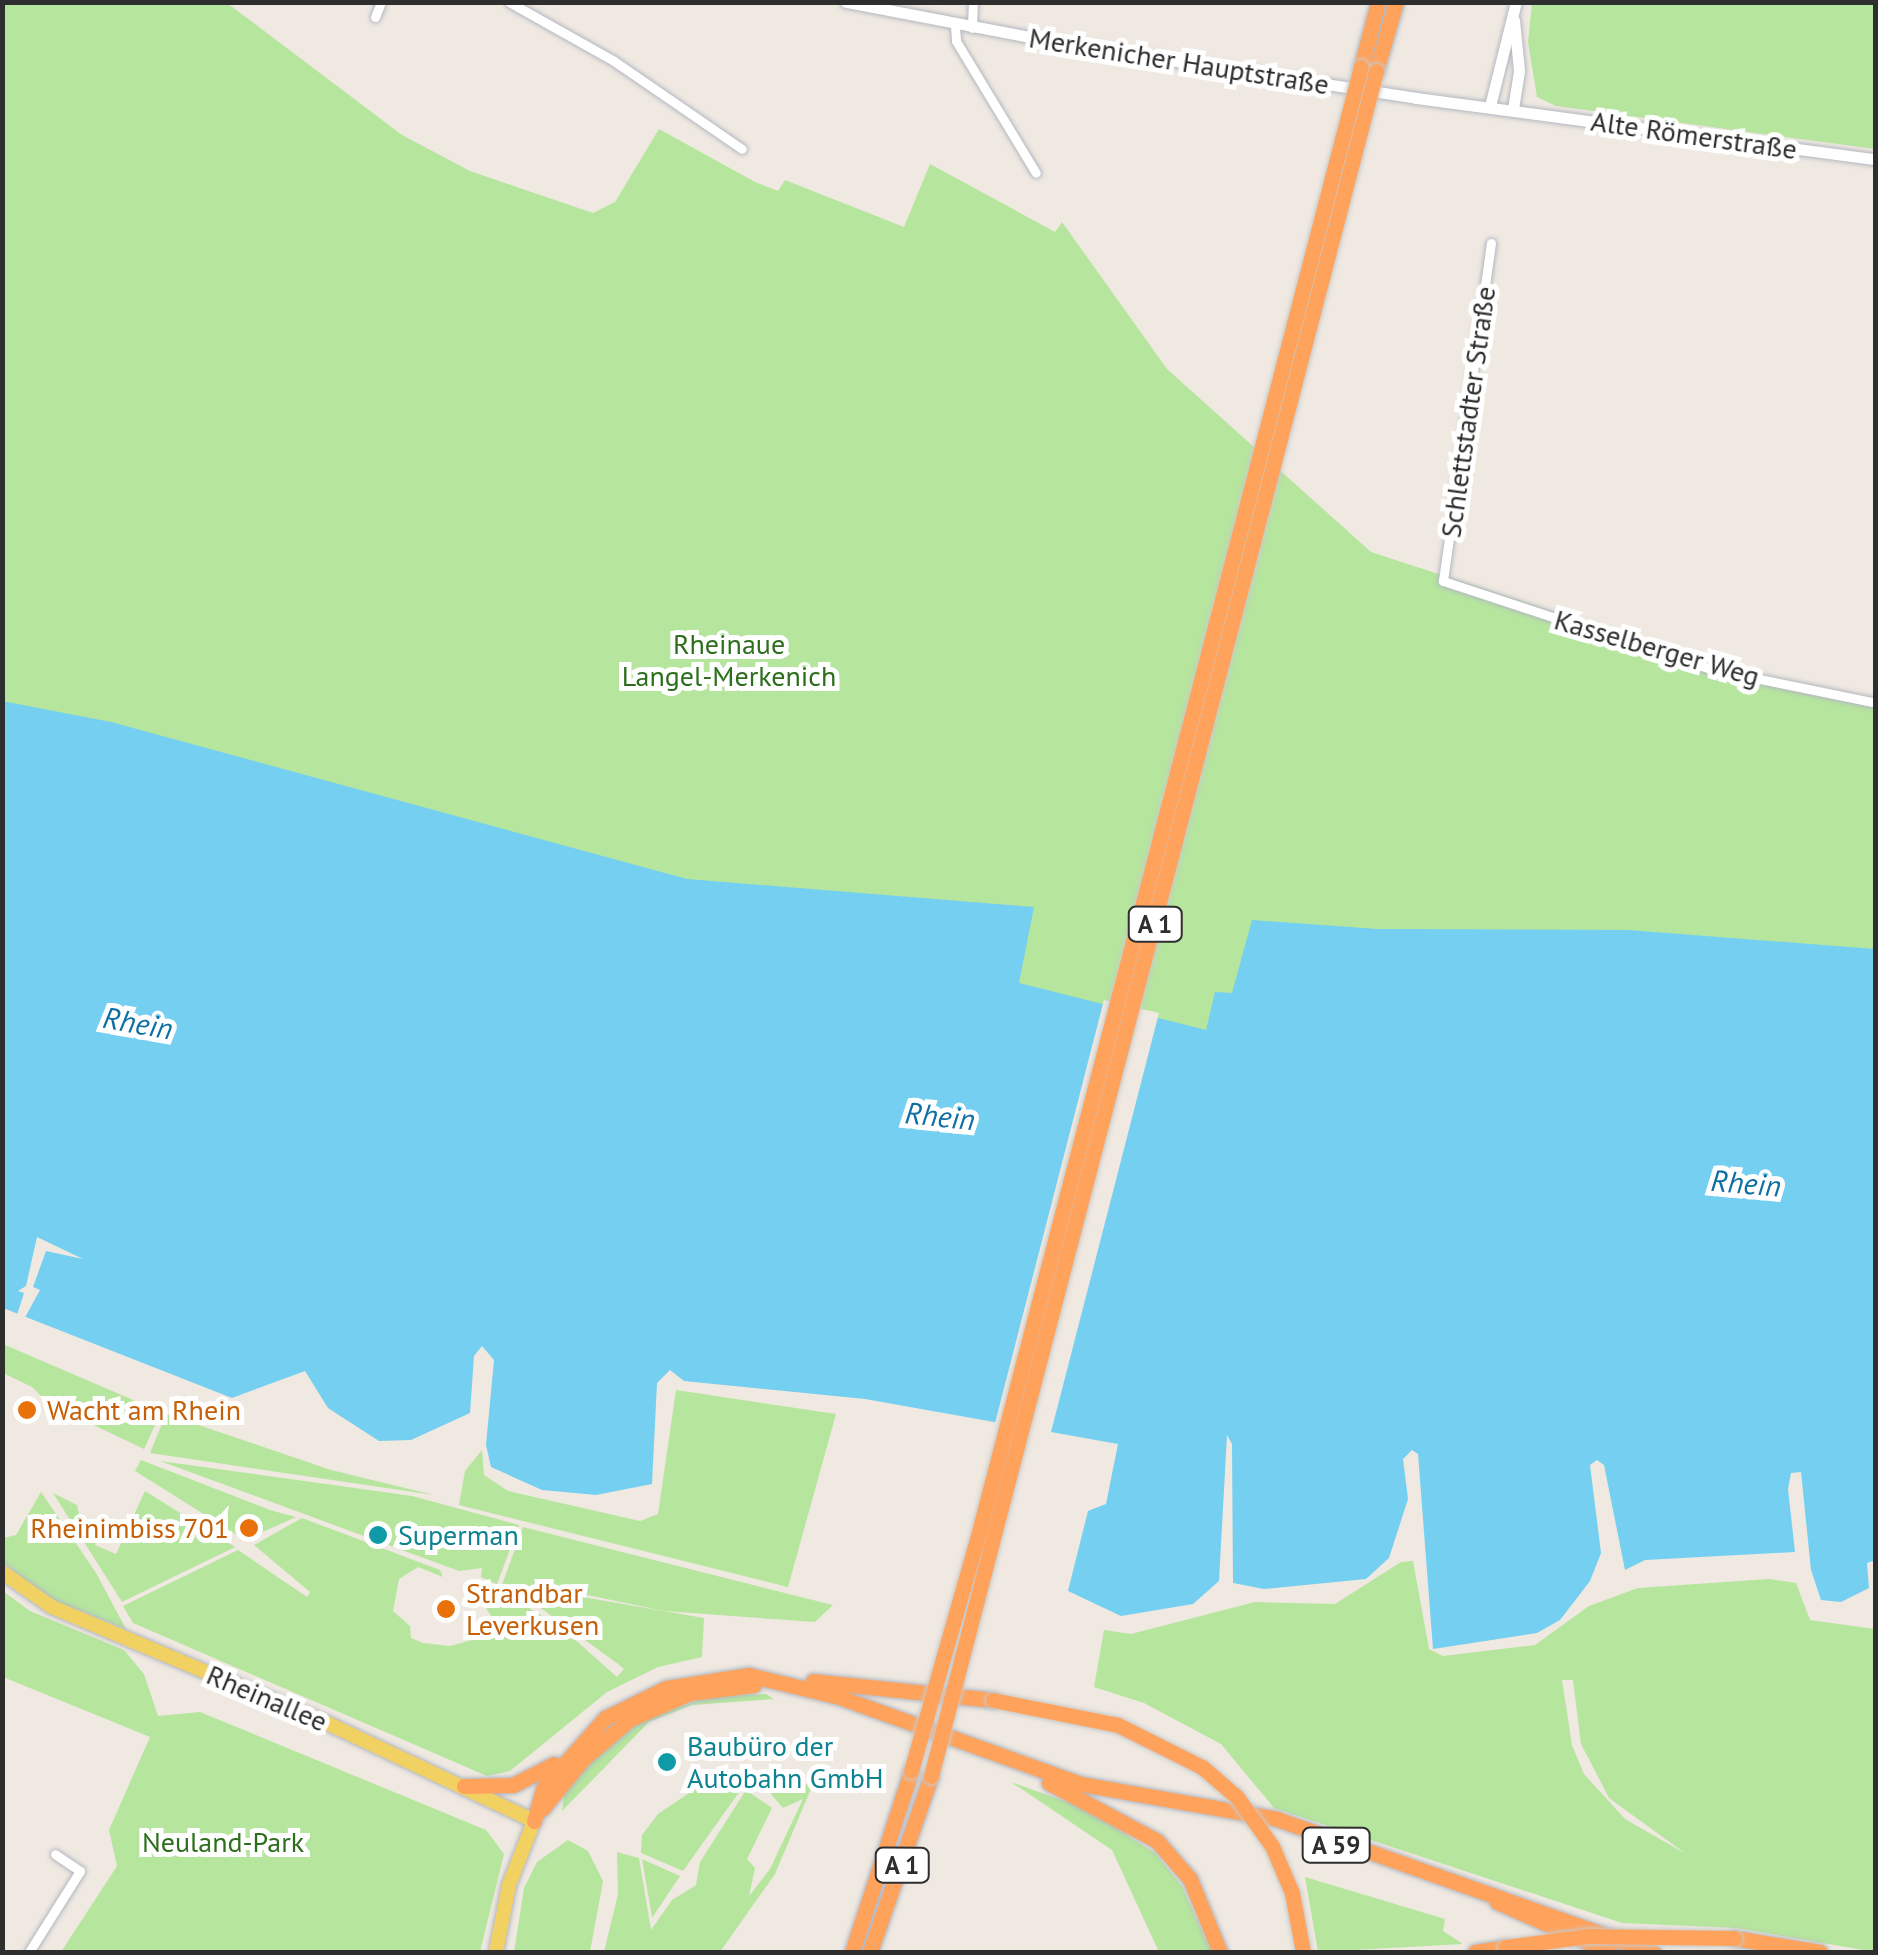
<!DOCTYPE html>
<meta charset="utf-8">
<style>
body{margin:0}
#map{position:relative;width:1878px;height:1955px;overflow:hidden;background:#efe9e1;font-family:"PT Sans",sans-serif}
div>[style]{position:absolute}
.green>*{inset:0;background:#b6e59e}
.water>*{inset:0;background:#75cff0}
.pier>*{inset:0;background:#efe9e1}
.roads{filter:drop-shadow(0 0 2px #b4b7c1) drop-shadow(0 0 2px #b4b7c1)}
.minor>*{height:9px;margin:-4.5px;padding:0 4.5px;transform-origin:4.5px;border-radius:4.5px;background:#fff}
.tertiary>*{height:11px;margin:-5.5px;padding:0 5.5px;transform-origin:5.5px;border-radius:5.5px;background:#fff}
.primary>*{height:14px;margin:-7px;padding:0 7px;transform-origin:7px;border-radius:7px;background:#f2d163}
.motorway>*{height:15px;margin:-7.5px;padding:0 7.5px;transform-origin:7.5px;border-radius:7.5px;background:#ffa35c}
.bridges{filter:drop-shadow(0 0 2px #c9c9c9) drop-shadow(0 0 2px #c9c9c9)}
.motorway-bridge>*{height:15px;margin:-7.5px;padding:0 7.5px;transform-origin:7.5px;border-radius:7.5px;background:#ffa35c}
.dots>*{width:28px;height:28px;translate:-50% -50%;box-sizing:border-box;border:5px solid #fff;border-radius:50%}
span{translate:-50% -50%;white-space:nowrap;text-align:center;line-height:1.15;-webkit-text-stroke:10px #fff;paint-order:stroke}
.shield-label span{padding:2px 8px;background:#fff;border:2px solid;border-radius:8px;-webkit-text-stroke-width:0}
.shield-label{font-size:25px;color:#2e2e2e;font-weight:700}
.street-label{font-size:28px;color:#2e2e2e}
.park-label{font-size:28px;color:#2c6e1b}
.food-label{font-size:28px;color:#c56008}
.left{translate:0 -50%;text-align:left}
.right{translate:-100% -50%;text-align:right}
.culture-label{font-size:28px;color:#0d838f}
.water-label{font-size:30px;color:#0d6fa3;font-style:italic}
.frame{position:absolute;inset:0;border:5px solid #2e2e2e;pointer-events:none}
</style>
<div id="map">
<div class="green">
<div style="clip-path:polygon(2px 3px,227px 3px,402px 135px,470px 171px,593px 213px,615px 202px,659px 129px,755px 182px,778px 191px,785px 180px,904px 227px,930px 164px,1055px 232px,1062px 222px,1167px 369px,1371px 552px,1714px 664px,1875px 702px,1875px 1234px,3px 967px)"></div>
<div style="clip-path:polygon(1532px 3px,1875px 3px,1875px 149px,1556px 106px,1537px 97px,1528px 42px)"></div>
<div style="clip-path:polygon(3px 1344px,161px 1412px,144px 1449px,49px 1404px,32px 1387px,3px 1373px)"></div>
<div style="clip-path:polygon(676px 1390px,836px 1414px,788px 1587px,459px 1505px,465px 1471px,482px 1450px,484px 1475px,508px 1491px,640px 1521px,658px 1514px)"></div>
<div style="clip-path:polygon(166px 1414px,331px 1470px,434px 1495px,150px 1453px)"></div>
<div style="clip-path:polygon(141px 1460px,270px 1510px,296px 1517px,245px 1540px,135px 1471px)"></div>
<div style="clip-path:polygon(160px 1461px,412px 1496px,519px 1525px,497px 1584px,481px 1577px,482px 1568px,459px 1571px)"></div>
<div style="clip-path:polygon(145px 1491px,235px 1547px,122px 1602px,53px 1493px,77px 1505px,81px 1524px,100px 1534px,95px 1545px,116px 1554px)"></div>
<div style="clip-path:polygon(41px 1492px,96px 1573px,126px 1629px,48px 1598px,3px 1562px,3px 1538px,16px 1535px)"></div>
<div style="clip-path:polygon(302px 1518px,440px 1570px,443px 1577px,418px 1567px,399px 1579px,393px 1611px,410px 1626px,411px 1638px,423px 1643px,450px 1646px,487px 1636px,493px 1619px,481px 1600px,503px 1607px,508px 1595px,563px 1629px,617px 1677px,624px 1669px,618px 1664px,531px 1601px,577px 1596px,704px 1618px,702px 1657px,658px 1667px,607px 1692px,510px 1771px,487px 1776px,133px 1623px,123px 1606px,238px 1550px,307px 1597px,310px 1592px,254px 1545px)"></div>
<div style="clip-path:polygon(523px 1527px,833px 1605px,815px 1622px,664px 1611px,573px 1592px,518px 1595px,502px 1585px)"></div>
<div style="clip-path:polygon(evenodd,1413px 1561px,1429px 1649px,1443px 1656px,1535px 1645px,1589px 1606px,1638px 1588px,1769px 1579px,1796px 1583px,1810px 1620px,1875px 1629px,1875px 1952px,1736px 1928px,1622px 1923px,1274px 1808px,1221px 1744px,1144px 1703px,1094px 1687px,1104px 1630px,1131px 1634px,1255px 1602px,1335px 1604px,1401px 1562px,1413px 1561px,1562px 1680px,1573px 1680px,1581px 1744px,1609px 1798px,1686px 1854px,1625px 1819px,1584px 1774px,1572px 1745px,1562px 1680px)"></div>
<div style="clip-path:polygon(3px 1591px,30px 1611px,124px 1650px,144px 1674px,158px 1716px,200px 1712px,486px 1830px,504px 1854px,480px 1952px,61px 1952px,117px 1866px,109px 1830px,150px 1737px,3px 1677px)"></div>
<div style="clip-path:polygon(766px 1694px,774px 1699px,692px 1705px,649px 1722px,562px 1811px,565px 1790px,588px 1762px,641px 1721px,708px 1697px)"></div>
<div style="clip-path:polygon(816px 1777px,775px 1874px,720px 1952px,604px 1952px,618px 1894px,617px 1852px,639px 1858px,651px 1930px,672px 1900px,696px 1885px,700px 1862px,746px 1790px,772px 1808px,747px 1859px,755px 1868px,749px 1896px,770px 1869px,803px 1799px,783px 1808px,764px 1786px,801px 1788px)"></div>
<div style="clip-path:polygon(1011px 1782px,1084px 1808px,1155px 1853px,1182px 1886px,1211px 1952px,1159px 1952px,1112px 1850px)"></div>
<div style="clip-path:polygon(725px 1784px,742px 1788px,683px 1871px,641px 1853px,642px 1835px,658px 1814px,692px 1791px)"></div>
<div style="clip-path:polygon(568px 1840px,588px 1851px,603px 1881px,590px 1952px,514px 1952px,524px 1888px,537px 1862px)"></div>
<div style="clip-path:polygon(642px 1859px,680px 1876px,652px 1918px,652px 1917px)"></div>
<div style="clip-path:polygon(1305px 1877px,1445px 1919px,1443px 1931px,1463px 1944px,1318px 1952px)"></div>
</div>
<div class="water">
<div style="clip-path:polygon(2px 701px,111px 722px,687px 879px,1034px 907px,1019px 983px,1206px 1030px,1215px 992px,1232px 993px,1252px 920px,1377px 929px,1628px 930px,1875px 949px,1876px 1560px,1867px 1563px,1869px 1588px,1841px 1602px,1821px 1600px,1811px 1570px,1801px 1472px,1791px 1473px,1788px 1489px,1795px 1552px,1645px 1560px,1625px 1570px,1604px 1465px,1597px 1460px,1590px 1465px,1601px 1553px,1590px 1581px,1560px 1620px,1537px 1633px,1433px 1649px,1418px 1454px,1412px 1450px,1403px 1459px,1408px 1499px,1389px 1558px,1366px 1579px,1264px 1589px,1233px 1583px,1232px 1444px,1227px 1435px,1219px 1581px,1193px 1604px,1121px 1616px,1068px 1591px,1088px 1511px,1106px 1504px,1118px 1444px,865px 1399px,684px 1381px,670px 1370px,657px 1383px,652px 1484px,596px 1495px,542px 1490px,491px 1467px,486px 1445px,494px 1360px,482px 1346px,474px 1356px,470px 1413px,411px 1440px,379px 1441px,328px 1408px,305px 1371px,232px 1398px,3px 1308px)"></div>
</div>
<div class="pier">
<div style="clip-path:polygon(1104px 1000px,1159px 1013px,1050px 1436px,994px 1427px)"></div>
<div style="clip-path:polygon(37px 1237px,83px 1259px,46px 1251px,33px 1287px,40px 1290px,23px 1321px,16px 1318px,24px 1293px,18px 1291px,26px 1286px)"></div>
</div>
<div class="roads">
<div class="minor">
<div style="left:509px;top:2px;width:120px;rotate:29.3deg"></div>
<div style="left:614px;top:61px;width:155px;rotate:34.5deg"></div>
<div style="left:375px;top:17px;width:16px;rotate:-68deg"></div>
<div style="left:955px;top:26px;width:15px;rotate:86deg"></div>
<div style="left:956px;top:41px;width:154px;rotate:58.8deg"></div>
<div style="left:972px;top:28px;width:26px;rotate:-88deg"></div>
<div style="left:1491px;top:243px;width:341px;rotate:98.1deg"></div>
<div style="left:1443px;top:581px;width:282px;rotate:18.2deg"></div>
<div style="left:1711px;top:669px;width:168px;rotate:11.6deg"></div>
<div style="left:29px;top:1952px;width:96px;rotate:-57.8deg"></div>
<div style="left:80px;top:1871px;width:30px;rotate:-146deg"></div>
</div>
<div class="tertiary">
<div style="left:846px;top:2px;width:229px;rotate:10.8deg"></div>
<div style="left:1071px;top:45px;width:349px;rotate:8.7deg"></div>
<div style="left:1416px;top:98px;width:464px;rotate:7.6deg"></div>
<div style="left:1490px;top:106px;width:107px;rotate:-76deg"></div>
<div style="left:1513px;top:109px;width:39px;rotate:-81deg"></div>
<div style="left:1519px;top:70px;width:50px;rotate:-95.7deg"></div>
</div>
<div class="primary">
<div style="left:2px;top:1572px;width:61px;rotate:35deg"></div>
<div style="left:52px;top:1607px;width:303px;rotate:22.9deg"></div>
<div style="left:331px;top:1725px;width:225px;rotate:25.3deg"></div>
<div style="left:534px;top:1821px;width:69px;rotate:111.3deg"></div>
<div style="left:509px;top:1885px;width:68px;rotate:101deg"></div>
</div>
<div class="motorway">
<div style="left:1361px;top:67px;width:67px;rotate:-75.3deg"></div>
<div style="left:1376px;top:71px;width:72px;rotate:-73.8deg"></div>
<div style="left:813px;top:1681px;width:181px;rotate:6deg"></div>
<div style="left:1049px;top:1783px;width:123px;rotate:28.2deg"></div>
<div style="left:1157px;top:1841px;width:50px;rotate:49deg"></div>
<div style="left:1190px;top:1879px;width:79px;rotate:67.7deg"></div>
<div style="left:464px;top:1786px;width:49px;rotate:-1.2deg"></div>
<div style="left:513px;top:1785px;width:46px;rotate:-27.1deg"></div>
<div style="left:542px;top:1809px;width:65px;rotate:-50.6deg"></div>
<div style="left:583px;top:1759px;width:62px;rotate:-40.4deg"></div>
<div style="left:630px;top:1719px;width:65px;rotate:-23.4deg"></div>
<div style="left:690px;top:1693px;width:64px;rotate:-7.1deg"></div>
<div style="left:534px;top:1821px;width:35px;rotate:-74deg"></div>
<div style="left:544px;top:1787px;width:92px;rotate:-48.5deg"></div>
<div style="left:605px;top:1718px;width:68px;rotate:-26.2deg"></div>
<div style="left:666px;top:1688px;width:84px;rotate:-8.9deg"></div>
<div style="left:749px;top:1675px;width:93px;rotate:13.7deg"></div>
<div style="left:839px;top:1697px;width:257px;rotate:19.8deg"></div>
<div style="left:1081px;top:1784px;width:199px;rotate:10.1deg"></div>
<div style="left:1277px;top:1819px;width:399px;rotate:19.5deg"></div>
<div style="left:1497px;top:1902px;width:124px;rotate:23.9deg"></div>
<div style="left:1734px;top:1938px;width:87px;rotate:9.2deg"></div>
<div style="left:852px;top:1952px;width:190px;rotate:-71.9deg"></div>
<div style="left:870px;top:1952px;width:186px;rotate:-70.9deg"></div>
<div style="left:1475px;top:1952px;width:30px;rotate:-9deg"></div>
</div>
</div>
<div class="bridges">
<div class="motorway-bridge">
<div style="left:993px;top:1700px;width:127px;rotate:11.3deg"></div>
<div style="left:1118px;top:1725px;width:94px;rotate:26.6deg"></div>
<div style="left:1202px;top:1767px;width:46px;rotate:40.6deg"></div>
<div style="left:1237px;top:1797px;width:60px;rotate:54.5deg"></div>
<div style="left:1272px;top:1846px;width:51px;rotate:66.9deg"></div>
<div style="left:1292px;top:1893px;width:60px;rotate:79.4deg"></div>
<div style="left:911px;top:1771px;width:248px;rotate:-74.1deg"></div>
<div style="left:979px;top:1532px;width:1514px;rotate:-75.39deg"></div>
<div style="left:931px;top:1776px;width:1762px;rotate:-75.37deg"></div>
<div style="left:1505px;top:1947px;width:85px;rotate:-7.5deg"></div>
<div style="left:1589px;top:1936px;width:145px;rotate:0.8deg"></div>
</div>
</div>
<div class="dots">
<div style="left:27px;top:1410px;background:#e8710a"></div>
<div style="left:249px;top:1528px;background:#e8710a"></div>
<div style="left:378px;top:1535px;background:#0f9aa8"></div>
<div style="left:446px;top:1609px;background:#e8710a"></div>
<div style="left:667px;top:1762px;background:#0f9aa8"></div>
</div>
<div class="shield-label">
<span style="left:1155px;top:924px">A 1</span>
<span style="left:1336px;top:1845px">A 59</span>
<span style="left:902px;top:1865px">A 1</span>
</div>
<div class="street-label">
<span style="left:1179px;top:61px;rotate:9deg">Merkenicher Hauptstraße</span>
<span style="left:1694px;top:135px;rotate:8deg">Alte Römerstraße</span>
<span style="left:1468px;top:412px;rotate:-82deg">Schlettstadter Straße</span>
<span style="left:1657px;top:648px;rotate:16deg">Kasselberger Weg</span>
<span style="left:267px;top:1698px;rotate:23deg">Rheinallee</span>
</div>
<div class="park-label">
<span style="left:729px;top:660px">Rheinaue<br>Langel-Merkenich</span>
<span style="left:223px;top:1842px">Neuland-Park</span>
</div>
<div class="food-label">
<span class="left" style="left:47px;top:1410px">Wacht am Rhein</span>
<span class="right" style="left:229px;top:1528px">Rheinimbiss 701</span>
<span class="left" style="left:466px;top:1609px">Strandbar<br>Leverkusen</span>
</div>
<div class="culture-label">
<span class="left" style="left:398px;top:1535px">Superman</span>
<span class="left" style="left:687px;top:1762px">Baubüro der<br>Autobahn GmbH</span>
</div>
<div class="water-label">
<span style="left:138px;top:1023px;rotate:10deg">Rhein</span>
<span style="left:940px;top:1116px;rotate:6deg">Rhein</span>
<span style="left:1746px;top:1183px;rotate:5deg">Rhein</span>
</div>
<div class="frame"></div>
</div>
